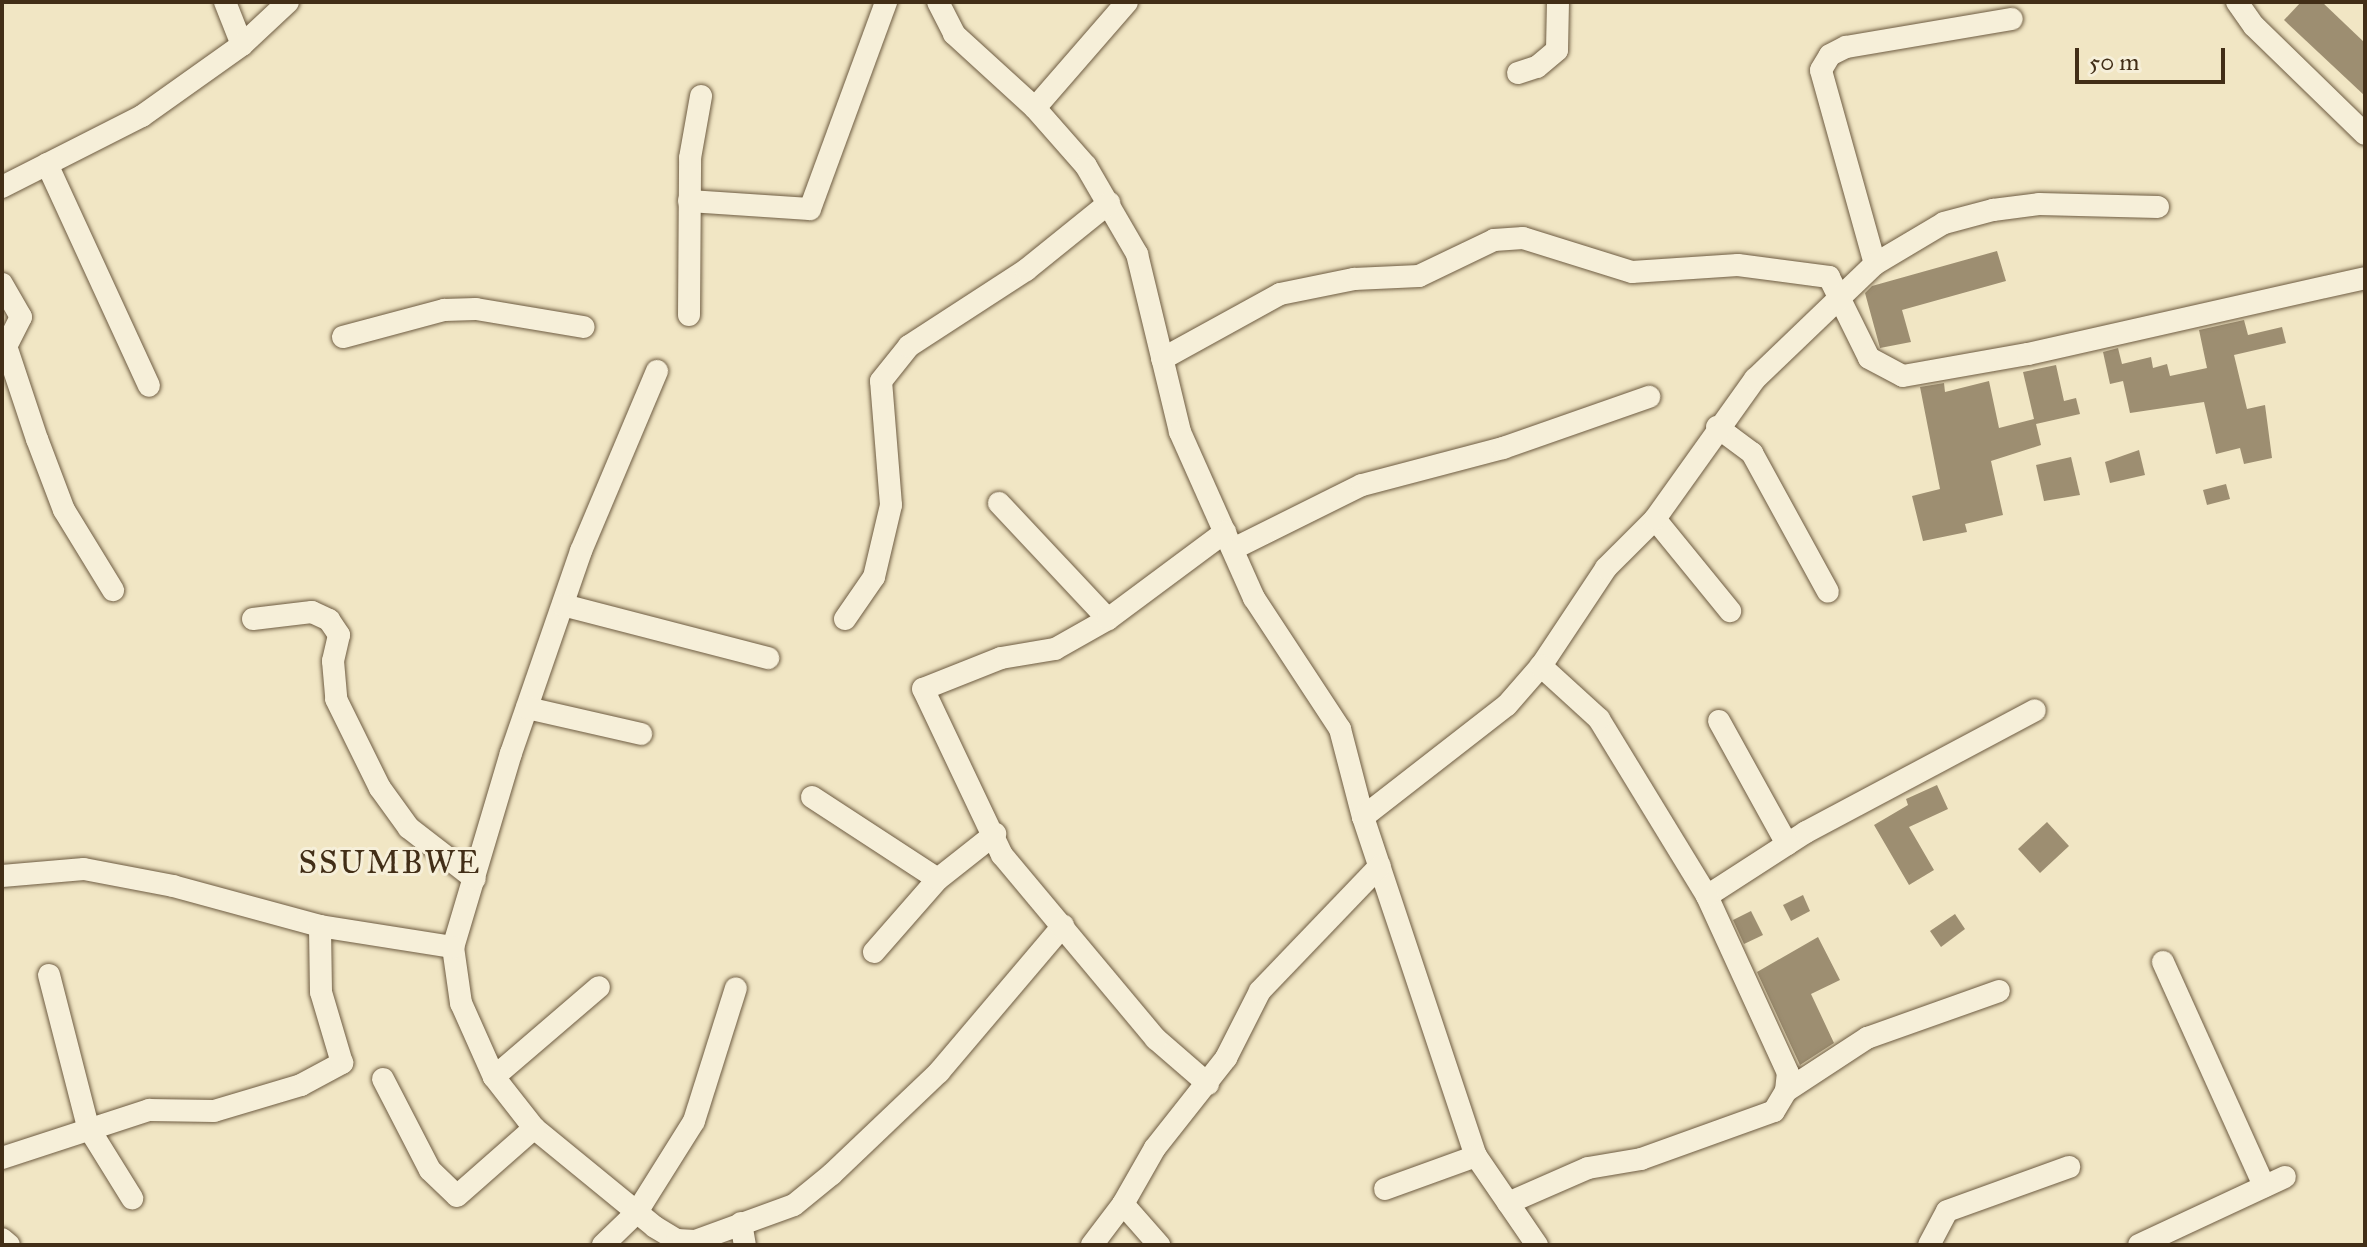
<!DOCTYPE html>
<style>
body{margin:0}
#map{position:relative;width:2367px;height:1247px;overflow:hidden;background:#f1e6c4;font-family:"IM FELL Great Primer",serif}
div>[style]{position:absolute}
.building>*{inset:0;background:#9d8e71}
.roads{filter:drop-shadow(0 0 2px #6e5c42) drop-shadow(0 0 2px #6e5c42)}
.minor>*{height:22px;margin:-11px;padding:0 11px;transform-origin:11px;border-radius:11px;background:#f6efd9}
span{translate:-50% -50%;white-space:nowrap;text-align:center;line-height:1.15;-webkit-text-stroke:6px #f6efd9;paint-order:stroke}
.quarter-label{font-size:32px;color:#422e17;letter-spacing:2px}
.frame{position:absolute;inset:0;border:4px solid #422e17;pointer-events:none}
.scale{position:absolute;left:2075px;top:48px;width:150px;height:36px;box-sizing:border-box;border:4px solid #422e17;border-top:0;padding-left:10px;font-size:24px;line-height:28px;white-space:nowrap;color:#422e17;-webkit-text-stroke:6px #f6efd9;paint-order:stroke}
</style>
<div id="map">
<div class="building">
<div style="clip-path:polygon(2301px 2px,2322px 2px,2365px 43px,2365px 96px,2284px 20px)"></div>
<div style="clip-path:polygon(1997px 251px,2006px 281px,1902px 310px,1911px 342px,1880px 348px,1865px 293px,1872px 286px)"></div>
<div style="clip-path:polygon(2244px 320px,2248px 335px,2282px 327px,2286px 343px,2234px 355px,2247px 409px,2265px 405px,2272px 458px,2244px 464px,2240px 448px,2216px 454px,2204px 402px,2130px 413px,2123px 381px,2110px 384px,2103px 352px,2118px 348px,2122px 364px,2151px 357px,2153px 368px,2167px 364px,2170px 376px,2207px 368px,2199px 330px)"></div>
<div style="clip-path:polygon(2056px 365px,2064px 401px,2076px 398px,2080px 414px,2036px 424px,2041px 445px,1991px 461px,2003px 515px,1965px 524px,1967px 532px,1923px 541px,1912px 496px,1940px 489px,1920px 387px,1944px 383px,1945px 392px,1989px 381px,1999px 428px,2034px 419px,2023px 372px)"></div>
<div style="clip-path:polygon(2139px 450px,2145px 475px,2110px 483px,2105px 462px)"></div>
<div style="clip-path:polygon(2071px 457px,2080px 495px,2044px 501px,2036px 465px)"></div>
<div style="clip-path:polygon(2226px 484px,2230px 499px,2207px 505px,2203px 490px)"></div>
<div style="clip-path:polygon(1937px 785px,1948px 809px,1909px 827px,1934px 870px,1909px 885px,1874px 825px,1908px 805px,1906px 799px)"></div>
<div style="clip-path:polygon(2047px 822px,2069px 846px,2040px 873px,2018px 849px)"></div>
<div style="clip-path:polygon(1803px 895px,1810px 911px,1791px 921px,1783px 905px)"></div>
<div style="clip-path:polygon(1751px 911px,1763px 935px,1744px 944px,1733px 920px)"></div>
<div style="clip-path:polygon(1955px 914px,1965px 929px,1941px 947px,1930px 931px)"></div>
<div style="clip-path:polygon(1818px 937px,1840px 980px,1811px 994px,1834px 1043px,1800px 1065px,1757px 972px)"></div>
</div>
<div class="roads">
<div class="minor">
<div style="left:225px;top:2px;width:46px;rotate:68.4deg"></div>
<div style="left:938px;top:2px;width:36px;rotate:63deg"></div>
<div style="left:954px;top:34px;width:110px;rotate:42.4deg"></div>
<div style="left:1035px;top:108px;width:77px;rotate:48.7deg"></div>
<div style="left:1086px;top:166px;width:102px;rotate:59.9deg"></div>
<div style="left:1137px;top:254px;width:183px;rotate:76.4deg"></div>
<div style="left:1180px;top:432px;width:182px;rotate:66deg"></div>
<div style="left:1254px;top:598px;width:157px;rotate:56.7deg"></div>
<div style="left:1340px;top:729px;width:91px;rotate:75.4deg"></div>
<div style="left:1363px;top:817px;width:357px;rotate:71.6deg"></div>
<div style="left:1476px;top:1156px;width:108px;rotate:55.6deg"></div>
<div style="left:2237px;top:2px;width:29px;rotate:55deg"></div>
<div style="left:2254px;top:26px;width:155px;rotate:44.2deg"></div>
<div style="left:1518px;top:73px;width:20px;rotate:-18deg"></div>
<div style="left:1537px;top:67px;width:26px;rotate:-40deg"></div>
<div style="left:1557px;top:50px;width:48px;rotate:-88.8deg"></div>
<div style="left:1035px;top:108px;width:140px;rotate:-49deg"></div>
<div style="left:47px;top:164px;width:244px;rotate:65.3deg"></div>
<div style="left:2px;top:187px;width:157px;rotate:-26.9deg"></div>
<div style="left:142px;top:116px;width:123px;rotate:-35.4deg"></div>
<div style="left:242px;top:45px;width:63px;rotate:-43.1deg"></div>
<div style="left:689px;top:201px;width:121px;rotate:3.8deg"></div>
<div style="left:810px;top:209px;width:221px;rotate:-69.8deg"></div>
<div style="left:1875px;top:264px;width:201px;rotate:-105.6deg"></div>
<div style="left:1821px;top:70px;width:17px;rotate:-59deg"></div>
<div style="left:1830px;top:55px;width:18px;rotate:-27deg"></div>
<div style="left:1846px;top:47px;width:168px;rotate:-9.6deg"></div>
<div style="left:2px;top:284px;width:38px;rotate:60deg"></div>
<div style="left:21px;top:317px;width:33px;rotate:117deg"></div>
<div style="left:6px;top:346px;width:98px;rotate:71.6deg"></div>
<div style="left:37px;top:439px;width:76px;rotate:69.2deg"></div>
<div style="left:64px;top:510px;width:94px;rotate:58.5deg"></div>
<div style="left:689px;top:315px;width:157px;rotate:-89.6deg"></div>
<div style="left:690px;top:158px;width:63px;rotate:-79.9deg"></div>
<div style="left:343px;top:337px;width:105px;rotate:-15deg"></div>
<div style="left:444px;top:310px;width:32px;rotate:-2deg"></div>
<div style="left:476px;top:309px;width:109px;rotate:9.5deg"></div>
<div style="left:1162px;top:359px;width:135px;rotate:-28.8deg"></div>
<div style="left:1280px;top:294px;width:76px;rotate:-11.5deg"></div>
<div style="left:1354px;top:279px;width:65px;rotate:-2.6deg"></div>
<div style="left:1419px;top:276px;width:83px;rotate:-25.6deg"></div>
<div style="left:1494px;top:240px;width:29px;rotate:-4deg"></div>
<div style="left:1523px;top:238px;width:114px;rotate:17.3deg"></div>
<div style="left:1632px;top:272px;width:106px;rotate:-3.8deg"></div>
<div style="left:1738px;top:265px;width:92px;rotate:7.5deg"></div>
<div style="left:1829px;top:277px;width:90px;rotate:63.7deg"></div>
<div style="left:1869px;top:358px;width:38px;rotate:28deg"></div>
<div style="left:1903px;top:376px;width:127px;rotate:-10deg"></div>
<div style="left:2028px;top:354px;width:345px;rotate:-12.7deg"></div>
<div style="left:657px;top:371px;width:195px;rotate:112.9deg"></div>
<div style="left:581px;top:551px;width:214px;rotate:109.1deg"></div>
<div style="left:511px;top:753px;width:202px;rotate:106.6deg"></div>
<div style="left:453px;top:947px;width:57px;rotate:81.9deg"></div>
<div style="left:461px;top:1003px;width:81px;rotate:66deg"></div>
<div style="left:494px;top:1077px;width:65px;rotate:51.9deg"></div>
<div style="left:534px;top:1128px;width:156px;rotate:39.3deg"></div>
<div style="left:655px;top:1227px;width:26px;rotate:31deg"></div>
<div style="left:677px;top:1240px;width:18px;rotate:3deg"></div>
<div style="left:695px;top:1241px;width:105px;rotate:-20deg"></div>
<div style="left:794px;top:1205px;width:49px;rotate:-39.2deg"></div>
<div style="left:832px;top:1174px;width:148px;rotate:-43.6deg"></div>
<div style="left:939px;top:1072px;width:192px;rotate:-49.7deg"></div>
<div style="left:1717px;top:427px;width:44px;rotate:36.6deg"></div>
<div style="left:1752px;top:453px;width:158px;rotate:61.3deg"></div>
<div style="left:999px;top:503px;width:159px;rotate:46.8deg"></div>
<div style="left:1655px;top:519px;width:119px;rotate:50.8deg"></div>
<div style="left:1233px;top:549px;width:144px;rotate:-26.4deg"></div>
<div style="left:1362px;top:485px;width:146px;rotate:-14.7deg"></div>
<div style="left:1503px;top:448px;width:155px;rotate:-19.3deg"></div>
<div style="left:563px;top:605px;width:212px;rotate:14.5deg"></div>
<div style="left:253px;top:619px;width:59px;rotate:-6.8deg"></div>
<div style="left:312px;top:612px;width:19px;rotate:25deg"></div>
<div style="left:329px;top:620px;width:18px;rotate:56deg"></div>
<div style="left:339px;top:635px;width:27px;rotate:103deg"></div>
<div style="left:333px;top:661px;width:38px;rotate:85deg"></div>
<div style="left:336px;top:699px;width:99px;rotate:63.7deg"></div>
<div style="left:380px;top:788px;width:49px;rotate:54.1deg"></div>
<div style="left:409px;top:828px;width:83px;rotate:37.7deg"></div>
<div style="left:845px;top:619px;width:51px;rotate:-55.4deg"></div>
<div style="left:874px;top:577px;width:74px;rotate:-76.7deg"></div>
<div style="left:891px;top:505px;width:124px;rotate:-94.6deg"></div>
<div style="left:881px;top:381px;width:45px;rotate:-51.3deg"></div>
<div style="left:909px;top:346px;width:140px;rotate:-33deg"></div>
<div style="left:1026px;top:270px;width:107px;rotate:-38.9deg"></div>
<div style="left:527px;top:708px;width:117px;rotate:12.8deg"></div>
<div style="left:1719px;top:721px;width:141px;rotate:61.1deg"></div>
<div style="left:812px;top:797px;width:150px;rotate:33.1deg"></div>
<div style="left:1363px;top:817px;width:182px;rotate:-37.9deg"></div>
<div style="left:1507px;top:705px;width:52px;rotate:-48.9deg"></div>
<div style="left:1541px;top:666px;width:118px;rotate:-56.4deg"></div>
<div style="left:1606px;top:568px;width:69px;rotate:-45deg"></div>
<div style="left:1655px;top:519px;width:172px;rotate:-54.5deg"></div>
<div style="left:1755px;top:379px;width:166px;rotate:-43.8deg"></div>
<div style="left:1875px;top:264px;width:80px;rotate:-30.7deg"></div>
<div style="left:1944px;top:223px;width:51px;rotate:-14.9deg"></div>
<div style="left:1993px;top:210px;width:46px;rotate:-7.4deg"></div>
<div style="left:2039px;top:204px;width:119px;rotate:1.4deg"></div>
<div style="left:2px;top:876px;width:82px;rotate:-4.9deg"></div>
<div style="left:84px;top:869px;width:91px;rotate:10.8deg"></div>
<div style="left:173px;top:886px;width:152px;rotate:15.2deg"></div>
<div style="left:320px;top:926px;width:135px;rotate:9deg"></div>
<div style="left:1707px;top:896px;width:118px;rotate:-32.9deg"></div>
<div style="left:1806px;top:832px;width:259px;rotate:-28deg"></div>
<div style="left:874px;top:952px;width:97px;rotate:-48.8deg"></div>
<div style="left:938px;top:879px;width:73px;rotate:-38.3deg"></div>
<div style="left:2163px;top:962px;width:246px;rotate:65.7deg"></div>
<div style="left:49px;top:975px;width:157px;rotate:75.6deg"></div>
<div style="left:88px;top:1127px;width:84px;rotate:58.2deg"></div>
<div style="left:494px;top:1077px;width:138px;rotate:-40.6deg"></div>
<div style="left:383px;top:1079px;width:102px;rotate:62.7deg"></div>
<div style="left:430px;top:1170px;width:37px;rotate:44deg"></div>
<div style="left:457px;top:1196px;width:103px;rotate:-41.4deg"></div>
<div style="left:1208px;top:1084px;width:69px;rotate:-139.1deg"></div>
<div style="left:1156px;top:1039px;width:240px;rotate:-129.9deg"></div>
<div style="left:1002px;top:855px;width:184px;rotate:-115.4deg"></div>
<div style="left:923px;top:689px;width:84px;rotate:-21.7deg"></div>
<div style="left:1001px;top:658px;width:55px;rotate:-9.5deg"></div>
<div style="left:1055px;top:649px;width:61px;rotate:-29.5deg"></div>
<div style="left:1108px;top:619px;width:146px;rotate:-36.6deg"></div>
<div style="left:1786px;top:1091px;width:97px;rotate:-33.2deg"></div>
<div style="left:1867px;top:1038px;width:140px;rotate:-19.6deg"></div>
<div style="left:2px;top:1158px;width:155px;rotate:-18.1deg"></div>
<div style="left:149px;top:1110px;width:65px;rotate:0.9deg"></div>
<div style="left:214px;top:1111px;width:91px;rotate:-16.6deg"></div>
<div style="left:301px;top:1085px;width:47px;rotate:-28.2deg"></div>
<div style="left:342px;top:1063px;width:74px;rotate:-106.5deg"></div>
<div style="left:321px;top:992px;width:66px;rotate:-90.9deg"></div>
<div style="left:1385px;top:1189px;width:97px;rotate:-19.9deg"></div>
<div style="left:1508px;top:1203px;width:87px;rotate:-23.6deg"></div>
<div style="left:1588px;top:1168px;width:54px;rotate:-9.6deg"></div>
<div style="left:1641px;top:1159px;width:141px;rotate:-19.8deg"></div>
<div style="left:1774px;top:1111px;width:23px;rotate:-59deg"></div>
<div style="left:1786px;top:1091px;width:18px;rotate:-84deg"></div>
<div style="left:1788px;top:1073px;width:195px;rotate:-114.6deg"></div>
<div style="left:1707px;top:896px;width:207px;rotate:-121.4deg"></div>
<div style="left:1599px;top:719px;width:79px;rotate:-137.6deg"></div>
<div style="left:1123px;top:1204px;width:55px;rotate:48.7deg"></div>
<div style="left:741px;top:1223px;width:22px;rotate:80deg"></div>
<div style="left:2px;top:1239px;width:9px;rotate:41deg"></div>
<div style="left:603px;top:1245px;width:47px;rotate:-44.1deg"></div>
<div style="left:637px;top:1212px;width:107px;rotate:-57.9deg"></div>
<div style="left:694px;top:1121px;width:139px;rotate:-72.5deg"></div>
<div style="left:1092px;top:1245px;width:51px;rotate:-52.9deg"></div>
<div style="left:1123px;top:1204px;width:64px;rotate:-60.3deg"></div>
<div style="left:1155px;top:1148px;width:115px;rotate:-51.7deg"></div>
<div style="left:1226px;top:1058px;width:75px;rotate:-63.1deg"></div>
<div style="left:1260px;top:991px;width:173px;rotate:-46.2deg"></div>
<div style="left:1929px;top:1245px;width:38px;rotate:-62deg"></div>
<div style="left:1947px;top:1211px;width:130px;rotate:-19.8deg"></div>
<div style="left:2139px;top:1245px;width:161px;rotate:-25deg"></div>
</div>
</div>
<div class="quarter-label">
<span style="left:390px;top:863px">SSUMBWE</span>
</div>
<div class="frame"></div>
<div class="scale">50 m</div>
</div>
